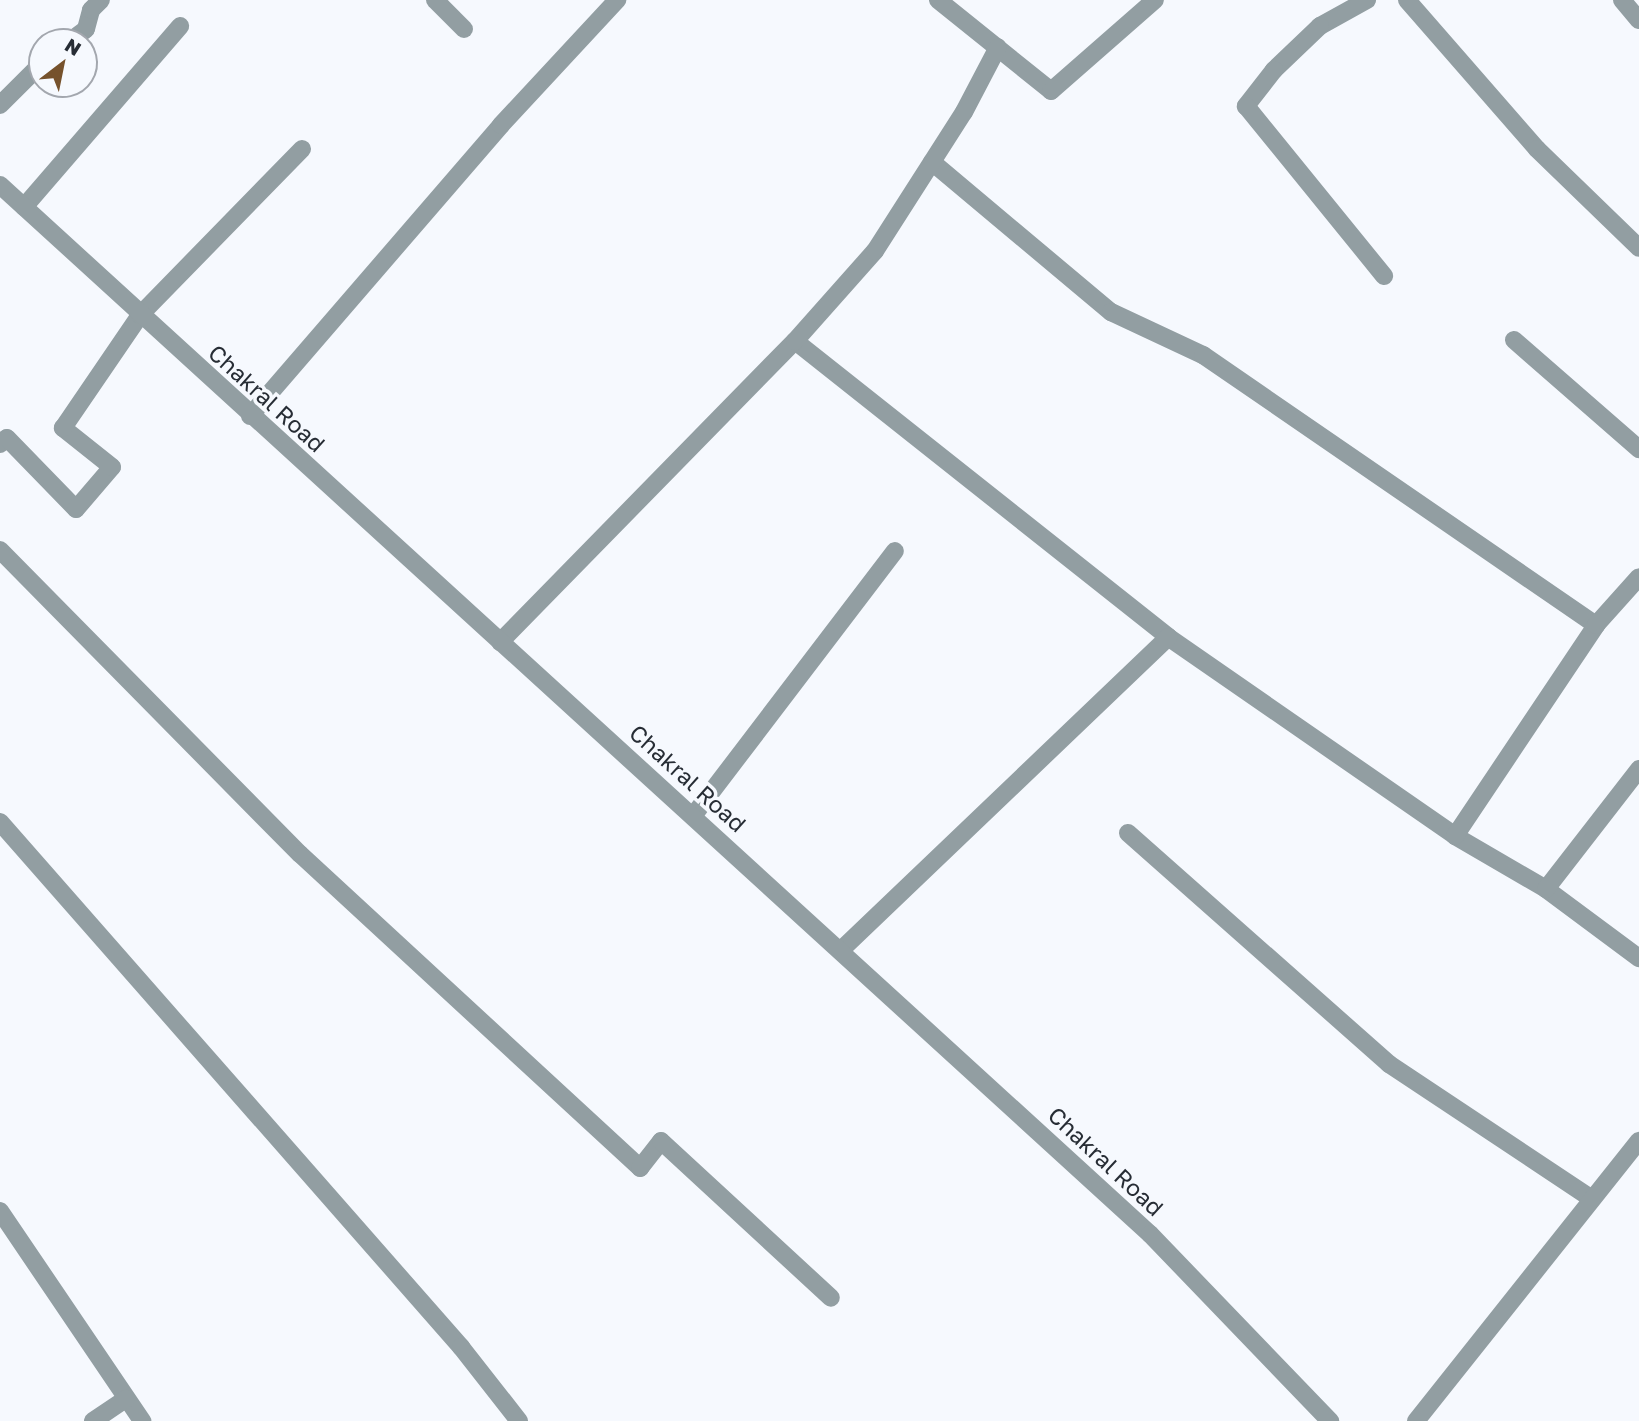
<!DOCTYPE html>
<style>
body{margin:0}
#map{position:relative;width:1639px;height:1421px;overflow:hidden;background:#f6f9fe;font-family:"Golos Text",sans-serif}
div>[style]{position:absolute}
.minor>*{height:18px;margin:-9px;padding:0 9px;transform-origin:9px;border-radius:9px;background:#929ea2}
.tertiary>*{height:18px;margin:-9px;padding:0 9px;transform-origin:9px;border-radius:9px;background:#929ea2}
span{translate:-50% -50%;white-space:nowrap;text-align:center;line-height:1.15;-webkit-text-stroke:7px #f6f9fe;paint-order:stroke}
.street-label{font-size:23px;color:#272d35}
.north{position:absolute;left:28px;top:28px;width:70px;height:70px;box-sizing:border-box;background:#f6f9fe;border:2px solid #a3a7ae;border-radius:50%;rotate:32deg;font-size:19px;font-weight:700;line-height:28px;text-align:center;color:#272d35}
.north::after{content:'';display:block;margin:auto;width:24px;height:32px;background:#76522c;clip-path:polygon(50% 0,100% 100%,50% 72%,0 100%)}
</style>
<div id="map">
<div class="minor">
<div style="left:435px;top:0;width:41px;rotate:45deg"></div>
<div style="left:938px;top:0;width:145px;rotate:38.8deg"></div>
<div style="left:1051px;top:91px;width:138px;rotate:-41.2deg"></div>
<div style="left:1367px;top:0;width:54px;rotate:151deg"></div>
<div style="left:1320px;top:26px;width:64px;rotate:136.3deg"></div>
<div style="left:1274px;top:70px;width:46px;rotate:127.9deg"></div>
<div style="left:1246px;top:106px;width:219px;rotate:50.9deg"></div>
<div style="left:1407px;top:0;width:198px;rotate:48.9deg"></div>
<div style="left:1537px;top:149px;width:142px;rotate:44.1deg"></div>
<div style="left:1622px;top:0;width:26px;rotate:50deg"></div>
<div style="left:69px;top:42px;width:21px;rotate:-37deg"></div>
<div style="left:86px;top:29px;width:20px;rotate:-75deg"></div>
<div style="left:91px;top:10px;width:14px;rotate:-45deg"></div>
<div style="left:0;top:105px;width:59px;rotate:-45deg"></div>
<div style="left:932px;top:162px;width:234px;rotate:40deg"></div>
<div style="left:1111px;top:312px;width:102px;rotate:25.1deg"></div>
<div style="left:1203px;top:355px;width:477px;rotate:34.5deg"></div>
<div style="left:24px;top:207px;width:239px;rotate:-49.2deg"></div>
<div style="left:1514px;top:340px;width:166px;rotate:41.1deg"></div>
<div style="left:795px;top:341px;width:476px;rotate:38.4deg"></div>
<div style="left:1168px;top:637px;width:349px;rotate:34.7deg"></div>
<div style="left:1455px;top:836px;width:105px;rotate:30.2deg"></div>
<div style="left:1546px;top:889px;width:116px;rotate:36.6deg"></div>
<div style="left:250px;top:416px;width:384px;rotate:-49.2deg"></div>
<div style="left:501px;top:125px;width:171px;rotate:-47.1deg"></div>
<div style="left:0;top:444px;width:9px;rotate:-41deg"></div>
<div style="left:7px;top:438px;width:99px;rotate:45.8deg"></div>
<div style="left:76px;top:509px;width:55px;rotate:-49.4deg"></div>
<div style="left:112px;top:467px;width:63px;rotate:-141.5deg"></div>
<div style="left:63px;top:428px;width:137px;rotate:-55.7deg"></div>
<div style="left:140px;top:315px;width:232px;rotate:-45.7deg"></div>
<div style="left:0;top:550px;width:427px;rotate:45.4deg"></div>
<div style="left:300px;top:854px;width:463px;rotate:42.7deg"></div>
<div style="left:640px;top:1168px;width:34px;rotate:-52deg"></div>
<div style="left:661px;top:1141px;width:231px;rotate:42.7deg"></div>
<div style="left:500px;top:642px;width:421px;rotate:-45.6deg"></div>
<div style="left:795px;top:341px;width:120px;rotate:-48.4deg"></div>
<div style="left:875px;top:251px;width:165px;rotate:-57.4deg"></div>
<div style="left:964px;top:112px;width:73px;rotate:-62.4deg"></div>
<div style="left:693px;top:816px;width:333px;rotate:-52.7deg"></div>
<div style="left:0;top:822px;width:699px;rotate:48.71deg"></div>
<div style="left:461px;top:1347px;width:94px;rotate:51.9deg"></div>
<div style="left:1128px;top:833px;width:349px;rotate:41.5deg"></div>
<div style="left:1389px;top:1064px;width:242px;rotate:33.6deg"></div>
<div style="left:1455px;top:836px;width:254px;rotate:-56.2deg"></div>
<div style="left:1596px;top:625px;width:64px;rotate:-48.1deg"></div>
<div style="left:1546px;top:889px;width:152px;rotate:-52.2deg"></div>
<div style="left:841px;top:950px;width:453px;rotate:-43.7deg"></div>
<div style="left:0;top:1211px;width:254px;rotate:55.9deg"></div>
<div style="left:93px;top:1421px;width:40px;rotate:-34deg"></div>
<div style="left:1416px;top:1421px;width:358px;rotate:-51.5deg"></div>
</div>
<div class="tertiary">
<div style="left:0;top:185px;width:1557px;rotate:42.37deg"></div>
<div style="left:1150px;top:1234px;width:260px;rotate:46.1deg"></div>
</div>
<div class="street-label">
<span style="left:267px;top:398px;rotate:42deg">Chakral Road</span>
<span style="left:688px;top:778px;rotate:42deg">Chakral Road</span>
<span style="left:1106px;top:1161px;rotate:43deg">Chakral Road</span>
</div>
<div class="north">N</div>
</div>
